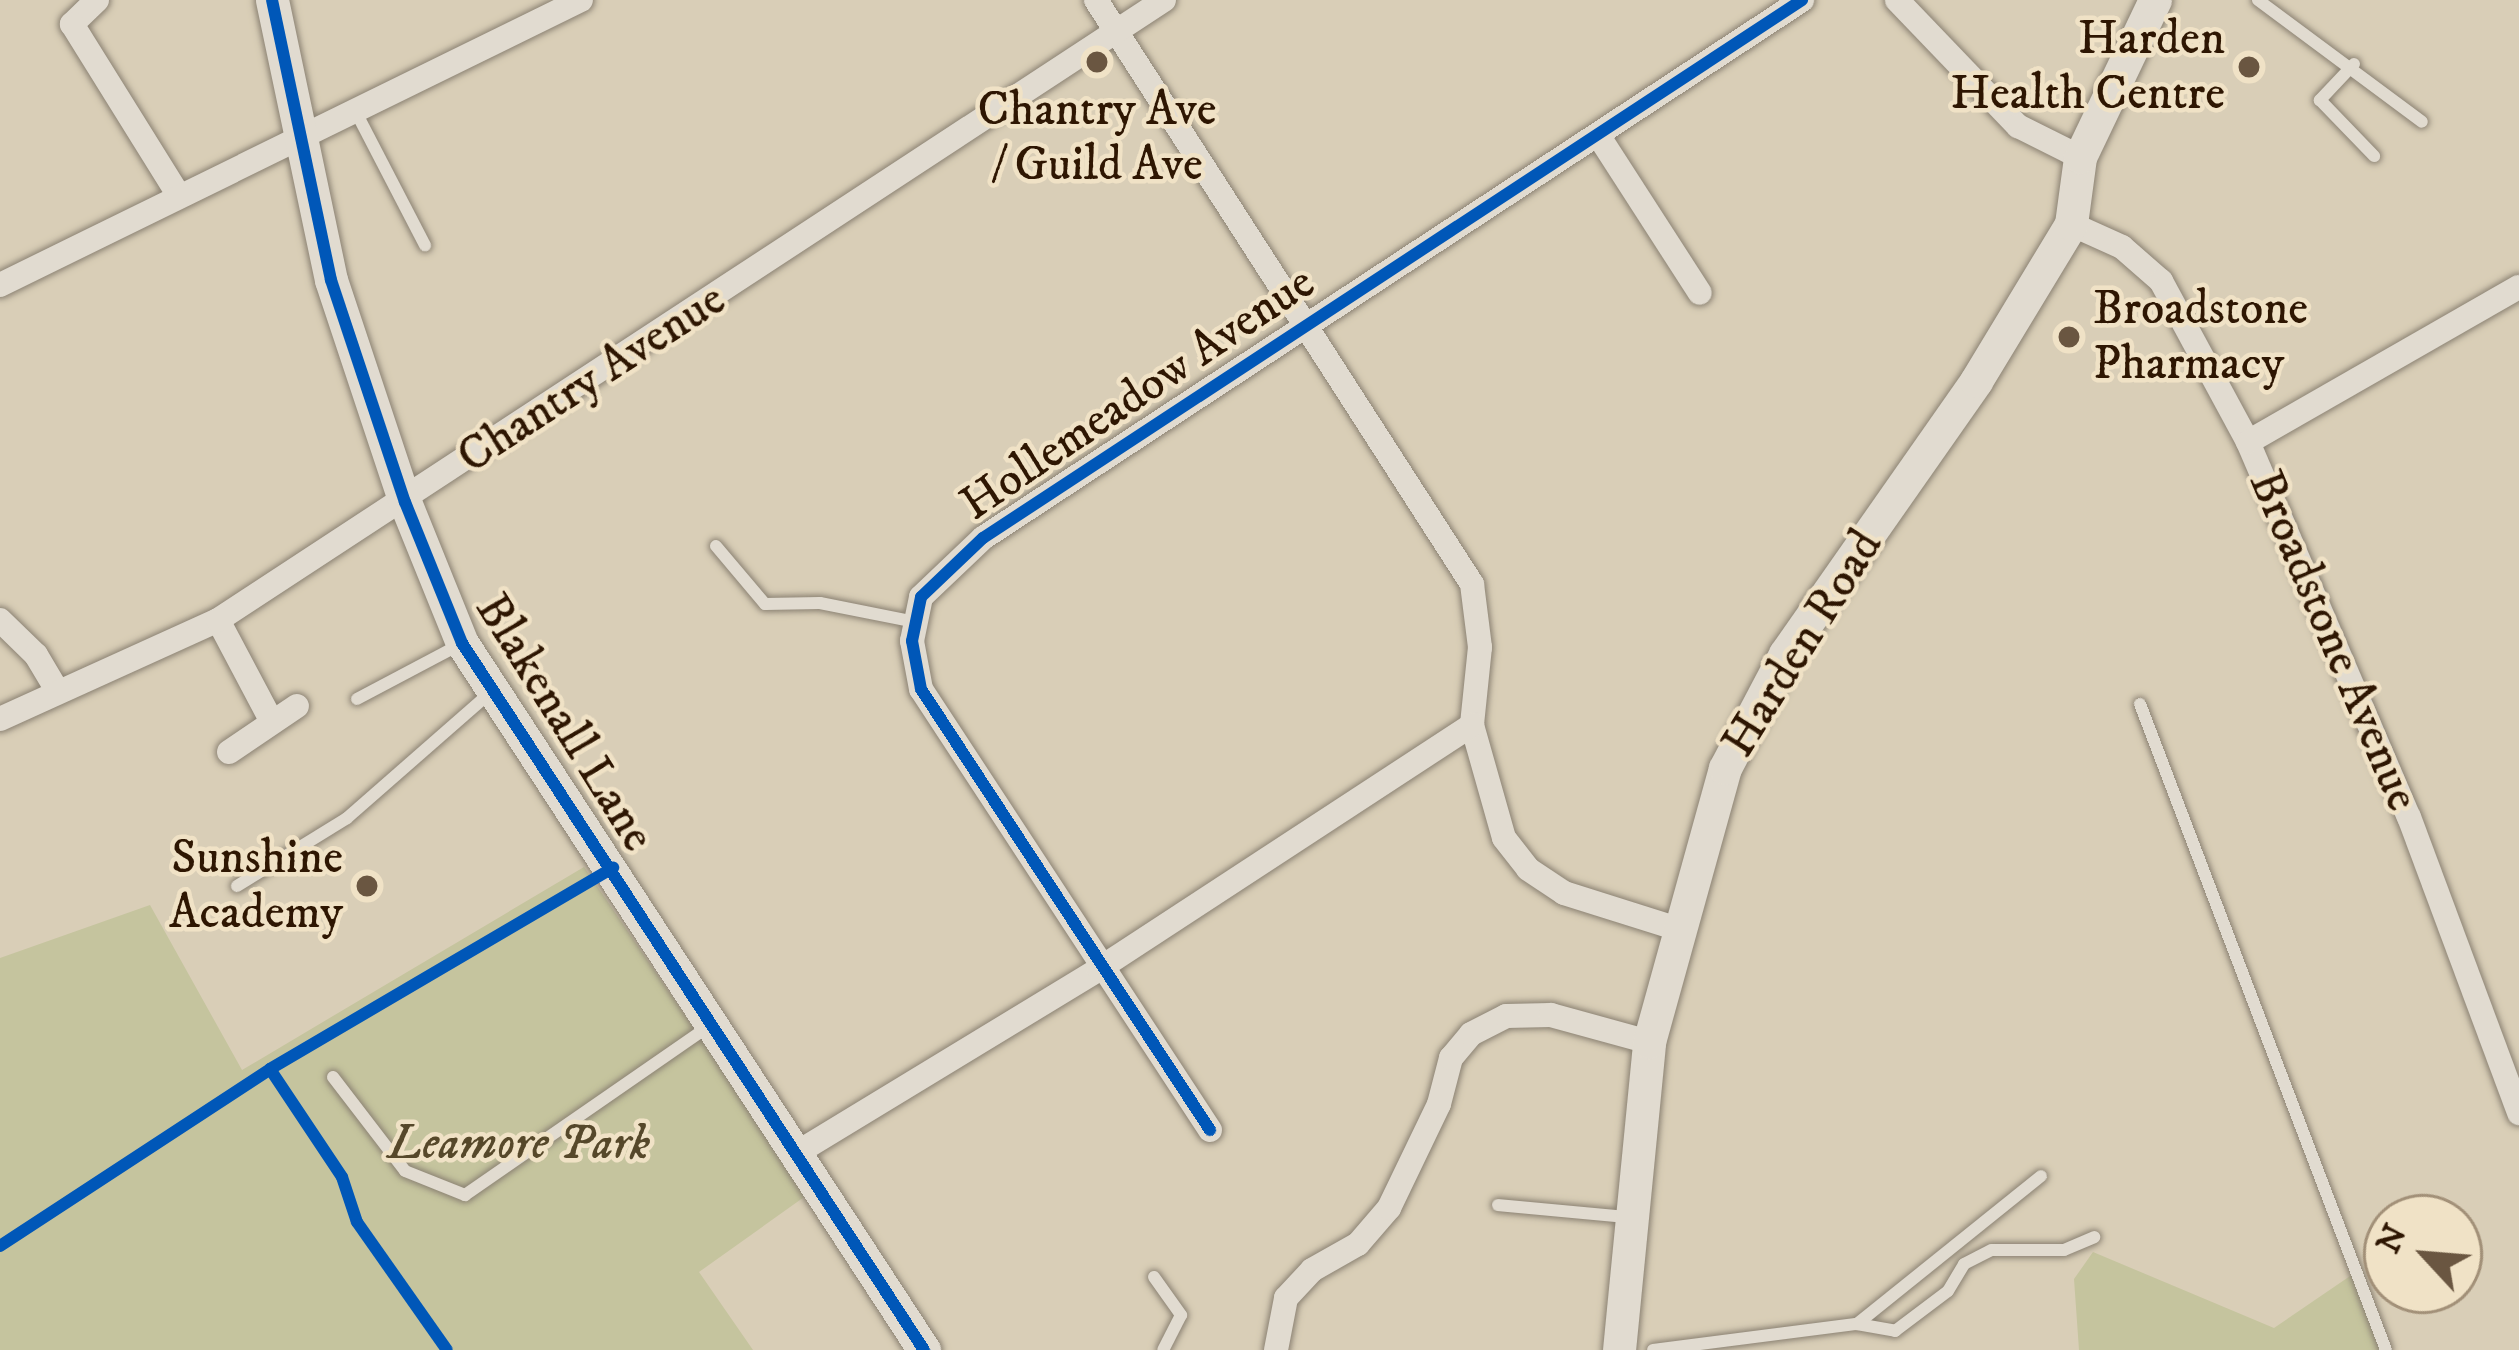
<!DOCTYPE html>
<style>
body{margin:0}
#map{position:relative;width:2519px;height:1350px;overflow:hidden;background:#d9ceb7;font-family:"IM FELL DW Pica",serif}
div>[style]{position:absolute}
.green>*{inset:0;background:#c5c49e}
.roads{filter:drop-shadow(0 0 3px #8b8273) drop-shadow(0 0 3px #8b8273)}
.lane>*{height:12px;margin:-6px;padding:0 6px;transform-origin:6px;border-radius:6px;background:#e1dbd0}
.street>*{height:24px;margin:-12px;padding:0 12px;transform-origin:12px;border-radius:12px;background:#e1dbd0}
.secondary>*{height:33px;margin:-16.5px;padding:0 16.5px;transform-origin:16.5px;border-radius:16.5px;background:#e1dbd0}
.cycleway>*{height:12px;margin:-6px;padding:0 6px;transform-origin:6px;border-radius:6px;background:#0057b8}
.dots>*{width:33px;height:33px;translate:-50% -50%;box-sizing:border-box;border:6px solid #f0e2c6;border-radius:50%}
span{translate:-50% -50%;white-space:nowrap;text-align:center;line-height:1.15;-webkit-text-stroke:9px #f0e2c6;paint-order:stroke}
.poi-label{font-size:48px;color:#2e1602}
.right{translate:-100% -50%;text-align:right}
.left{translate:0 -50%;text-align:left}
.street-label{font-size:48px;color:#2e1602}
.park-label{font-size:48px;color:#56482a;font-style:italic}
.north{position:absolute;left:2363px;top:1194px;width:120px;height:120px;box-sizing:border-box;background:#f0e2c6;border:3px solid #a29078;border-radius:50%;rotate:296deg;font-size:33px;font-weight:700;line-height:48px;text-align:center;color:#2e1602}
.north::after{content:'';display:block;margin:auto;width:42px;height:54px;background:#6a5641;clip-path:polygon(50% 0,100% 100%,50% 72%,0 100%)}
</style>
<div id="map">
<div class="green">
<div style="clip-path:polygon(584px 867px,807px 1195px,699px 1272px,753px 1350px,0 1350px,0 958px,150px 905px,242px 1070px)"></div>
<div style="clip-path:polygon(2093px 1252px,2274px 1328px,2356px 1272px,2386px 1350px,2079px 1350px,2074px 1279px)"></div>
</div>
<div class="roads">
<div class="lane">
<div style="left:2258px;top:0;width:204px;rotate:36.6deg"></div>
<div style="left:2354px;top:64px;width:50px;rotate:133.4deg"></div>
<div style="left:2320px;top:100px;width:78px;rotate:46deg"></div>
<div style="left:357px;top:114px;width:148px;rotate:62.6deg"></div>
<div style="left:716px;top:546px;width:76px;rotate:49.8deg"></div>
<div style="left:765px;top:604px;width:55px;rotate:-1deg"></div>
<div style="left:820px;top:603px;width:98px;rotate:11.2deg"></div>
<div style="left:357px;top:699px;width:118px;rotate:-27.9deg"></div>
<div style="left:2140px;top:704px;width:691px;rotate:69.15deg"></div>
<div style="left:237px;top:886px;width:129px;rotate:-31.7deg"></div>
<div style="left:347px;top:818px;width:191px;rotate:-41.2deg"></div>
<div style="left:333px;top:1077px;width:118px;rotate:52.5deg"></div>
<div style="left:405px;top:1171px;width:65px;rotate:21.8deg"></div>
<div style="left:465px;top:1195px;width:295px;rotate:-34.7deg"></div>
<div style="left:1498px;top:1205px;width:131px;rotate:5.3deg"></div>
<div style="left:1154px;top:1277px;width:47px;rotate:54.6deg"></div>
<div style="left:1181px;top:1315px;width:39px;rotate:117deg"></div>
<div style="left:1857px;top:1324px;width:236px;rotate:-38.8deg"></div>
<div style="left:1653px;top:1350px;width:206px;rotate:-7.3deg"></div>
<div style="left:1857px;top:1324px;width:39px;rotate:10deg"></div>
<div style="left:1895px;top:1331px;width:66px;rotate:-37deg"></div>
<div style="left:1948px;top:1291px;width:31px;rotate:-59deg"></div>
<div style="left:1964px;top:1264px;width:31px;rotate:-27deg"></div>
<div style="left:1992px;top:1250px;width:72px"></div>
<div style="left:2064px;top:1250px;width:33px;rotate:-23deg"></div>
</div>
<div class="street">
<div style="left:97px;top:0;width:35px;rotate:136deg"></div>
<div style="left:72px;top:24px;width:199px;rotate:58.1deg"></div>
<div style="left:1096px;top:0;width:695px;rotate:57.23deg"></div>
<div style="left:1472px;top:584px;width:64px;rotate:82.8deg"></div>
<div style="left:1480px;top:647px;width:78px;rotate:95.9deg"></div>
<div style="left:1472px;top:725px;width:117px;rotate:74.2deg"></div>
<div style="left:1504px;top:838px;width:39px;rotate:52deg"></div>
<div style="left:1528px;top:869px;width:43px;rotate:33.7deg"></div>
<div style="left:1564px;top:893px;width:116px;rotate:17.5deg"></div>
<div style="left:1897px;top:0;width:175px;rotate:46.2deg"></div>
<div style="left:2018px;top:126px;width:69px;rotate:26.6deg"></div>
<div style="left:1600px;top:138px;width:184px;rotate:57.2deg"></div>
<div style="left:2071px;top:224px;width:56px;rotate:24.3deg"></div>
<div style="left:2122px;top:247px;width:52px;rotate:41.1deg"></div>
<div style="left:2161px;top:281px;width:183px;rotate:61.6deg"></div>
<div style="left:2248px;top:442px;width:408px;rotate:66.8deg"></div>
<div style="left:2409px;top:817px;width:316px;rotate:69.6deg"></div>
<div style="left:0;top:285px;width:647px;rotate:-26.13deg"></div>
<div style="left:2248px;top:442px;width:312px;rotate:-29.8deg"></div>
<div style="left:0;top:620px;width:50px;rotate:44.2deg"></div>
<div style="left:36px;top:655px;width:43px;rotate:59.3deg"></div>
<div style="left:218px;top:620px;width:115px;rotate:62.1deg"></div>
<div style="left:0;top:719px;width:239px;rotate:-24.4deg"></div>
<div style="left:218px;top:620px;width:1131px;rotate:-33.24deg"></div>
<div style="left:229px;top:752px;width:82px;rotate:-34.1deg"></div>
<div style="left:1210px;top:1130px;width:527px;rotate:-123.24deg"></div>
<div style="left:921px;top:689px;width:49px;rotate:-100.6deg"></div>
<div style="left:912px;top:641px;width:45px;rotate:-78.4deg"></div>
<div style="left:921px;top:597px;width:86px;rotate:-43.6deg"></div>
<div style="left:983px;top:538px;width:980px;rotate:-33.3deg"></div>
<div style="left:800px;top:1151px;width:350px;rotate:-31.3deg"></div>
<div style="left:1099px;top:969px;width:446px;rotate:-33.2deg"></div>
<div style="left:1276px;top:1350px;width:53px;rotate:-79.1deg"></div>
<div style="left:1286px;top:1298px;width:38px;rotate:-47deg"></div>
<div style="left:1312px;top:1270px;width:53px;rotate:-29.5deg"></div>
<div style="left:1358px;top:1244px;width:48px;rotate:-49.3deg"></div>
<div style="left:1389px;top:1208px;width:115px;rotate:-64.3deg"></div>
<div style="left:1439px;top:1104px;width:48px;rotate:-75.4deg"></div>
<div style="left:1451px;top:1058px;width:31px;rotate:-50deg"></div>
<div style="left:1471px;top:1034px;width:39px;rotate:-27deg"></div>
<div style="left:1506px;top:1016px;width:45px;rotate:-1.3deg"></div>
<div style="left:1551px;top:1015px;width:102px;rotate:15.4deg"></div>
</div>
<div class="secondary">
<div style="left:272px;top:0;width:286px;rotate:78.1deg"></div>
<div style="left:331px;top:280px;width:234px;rotate:71.6deg"></div>
<div style="left:405px;top:502px;width:152px;rotate:68deg"></div>
<div style="left:462px;top:643px;width:845px;rotate:56.84deg"></div>
<div style="left:1619px;top:1350px;width:309px;rotate:-84.4deg"></div>
<div style="left:1649px;top:1042px;width:284px;rotate:-74.5deg"></div>
<div style="left:1725px;top:768px;width:129px;rotate:-62.2deg"></div>
<div style="left:1785px;top:654px;width:333px;rotate:-55deg"></div>
<div style="left:1976px;top:381px;width:184px;rotate:-58.8deg"></div>
<div style="left:2071px;top:224px;width:68px;rotate:-82.3deg"></div>
<div style="left:2080px;top:157px;width:174px;rotate:-64.5deg"></div>
</div>
</div>
<div class="cycleway">
<div style="left:272px;top:0;width:286px;rotate:78.1deg"></div>
<div style="left:331px;top:280px;width:234px;rotate:71.6deg"></div>
<div style="left:405px;top:502px;width:152px;rotate:68deg"></div>
<div style="left:462px;top:643px;width:845px;rotate:56.84deg"></div>
<div style="left:270px;top:1069px;width:130px;rotate:56.3deg"></div>
<div style="left:342px;top:1177px;width:47px;rotate:71.6deg"></div>
<div style="left:357px;top:1222px;width:156px;rotate:54.9deg"></div>
<div style="left:1210px;top:1130px;width:527px;rotate:-123.24deg"></div>
<div style="left:921px;top:689px;width:49px;rotate:-100.6deg"></div>
<div style="left:912px;top:641px;width:45px;rotate:-78.4deg"></div>
<div style="left:921px;top:597px;width:86px;rotate:-43.6deg"></div>
<div style="left:983px;top:538px;width:980px;rotate:-33.3deg"></div>
<div style="left:0;top:1246px;width:323px;rotate:-33.2deg"></div>
<div style="left:270px;top:1069px;width:398px;rotate:-30.4deg"></div>
</div>
<div class="dots">
<div style="left:1097px;top:62px;background:#6a5641"></div>
<div style="left:2249px;top:67px;background:#6a5641"></div>
<div style="left:2069px;top:337px;background:#6a5641"></div>
<div style="left:367px;top:886px;background:#6a5641"></div>
</div>
<div class="poi-label">
<span class="right" style="left:2225px;top:67px">Harden<br>Health Centre</span>
<span style="left:1097px;top:138px">Chantry Ave<br>/ Guild Ave</span>
<span class="left" style="left:2093px;top:337px">Broadstone<br>Pharmacy</span>
<span class="right" style="left:343px;top:886px">Sunshine<br>Academy</span>
</div>
<div class="street-label">
<span style="left:592px;top:379px;rotate:-33deg">Chantry Avenue</span>
<span style="left:1138px;top:394px;rotate:-34deg">Hollemeadow Avenue</span>
<span style="left:2333px;top:641px;rotate:67deg">Broadstone Avenue</span>
<span style="left:1803px;top:644px;rotate:-58deg">Harden Road</span>
<span style="left:564px;top:723px;rotate:58deg">Blakenall Lane</span>
</div>
<div class="park-label">
<span style="left:519px;top:1145px">Leamore Park</span>
</div>
<div class="north">N</div>
</div>
